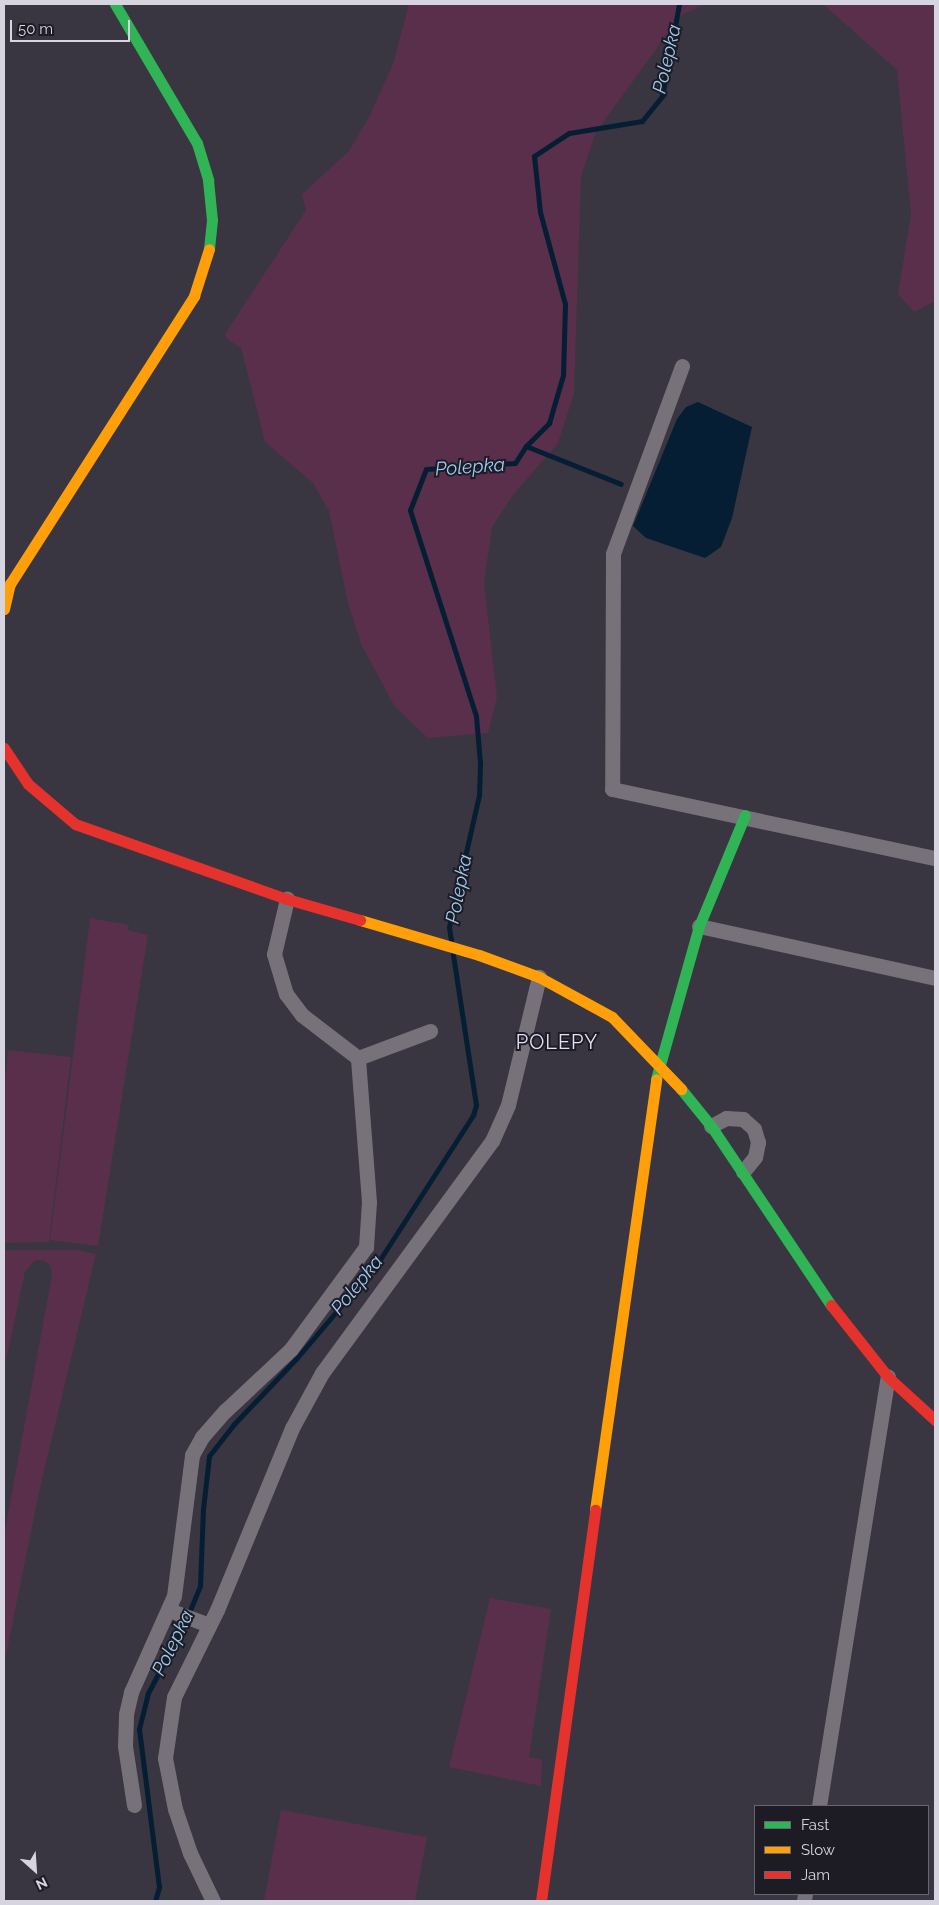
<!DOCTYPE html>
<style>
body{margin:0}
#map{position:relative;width:939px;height:1905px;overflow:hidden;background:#393641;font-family:Raleway,sans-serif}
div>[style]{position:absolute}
.green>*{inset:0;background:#592f4b}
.water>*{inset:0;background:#051e34}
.stream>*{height:5px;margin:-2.5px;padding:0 2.5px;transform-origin:2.5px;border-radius:2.5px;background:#051e34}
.street>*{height:15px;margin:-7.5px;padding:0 7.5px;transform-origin:7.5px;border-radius:7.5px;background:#77717a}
.fast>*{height:11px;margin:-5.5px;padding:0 5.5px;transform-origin:5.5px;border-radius:5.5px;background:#30b455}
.slow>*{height:11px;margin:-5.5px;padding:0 5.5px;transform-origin:5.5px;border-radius:5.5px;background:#ff9f0a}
.jam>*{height:11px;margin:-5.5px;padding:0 5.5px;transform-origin:5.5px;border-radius:5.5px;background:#e5322d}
span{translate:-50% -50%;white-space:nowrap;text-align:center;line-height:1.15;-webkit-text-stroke:4px #1d1b24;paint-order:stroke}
.water-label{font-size:19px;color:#9bccf3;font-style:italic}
.quarter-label{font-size:20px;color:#e3dff7;letter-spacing:1px}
.frame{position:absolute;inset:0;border:5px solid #d6d4e0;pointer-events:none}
.legend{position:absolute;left:754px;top:1805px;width:175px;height:90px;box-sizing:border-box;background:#1d1b24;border:1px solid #67656f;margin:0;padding:6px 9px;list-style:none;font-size:15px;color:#d6d4e0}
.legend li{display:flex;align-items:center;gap:10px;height:25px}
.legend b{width:25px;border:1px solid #67656f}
.north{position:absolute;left:10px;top:1845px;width:50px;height:50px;-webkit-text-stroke:4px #1d1b24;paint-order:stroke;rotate:154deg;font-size:14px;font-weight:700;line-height:20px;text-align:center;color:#d6d4e0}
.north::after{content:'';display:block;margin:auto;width:18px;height:22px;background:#d6d4e0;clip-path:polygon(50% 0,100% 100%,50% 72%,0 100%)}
.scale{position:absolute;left:10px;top:20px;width:120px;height:22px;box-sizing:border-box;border:2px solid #d6d4e0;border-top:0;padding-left:6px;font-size:15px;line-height:18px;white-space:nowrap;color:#d6d4e0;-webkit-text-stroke:4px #1d1b24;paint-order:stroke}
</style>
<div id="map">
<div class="green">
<div style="clip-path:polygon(409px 4px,705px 4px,681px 15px,596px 132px,581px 176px,574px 393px,558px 443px,513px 495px,492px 527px,484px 583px,497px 697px,488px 733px,428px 738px,395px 707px,361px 644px,347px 599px,329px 511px,313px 483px,265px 442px,241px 348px,227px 339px,225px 334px,306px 210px,302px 194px,349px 151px,369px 117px,393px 64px)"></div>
<div style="clip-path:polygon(823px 4px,935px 4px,935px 301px,914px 312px,898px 294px,911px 214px,897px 70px)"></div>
<div style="clip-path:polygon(90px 918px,129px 925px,128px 930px,148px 935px,98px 1246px,50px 1240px)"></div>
<div style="clip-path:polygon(8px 1050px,71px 1057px,49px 1242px,4px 1243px,4px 1092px)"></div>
<div style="clip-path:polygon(4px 1250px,78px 1250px,96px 1254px,39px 1492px,4px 1665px,4px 1536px,52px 1275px,50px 1265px,43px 1260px,35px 1260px,25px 1272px,4px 1370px)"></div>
<div style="clip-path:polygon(490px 1598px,551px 1609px,529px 1757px,542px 1760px,541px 1786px,449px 1767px)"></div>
<div style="clip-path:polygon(281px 1810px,427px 1837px,415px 1901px,264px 1901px)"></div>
</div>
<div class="water">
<div style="clip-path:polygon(698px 402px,752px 427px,732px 518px,721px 547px,705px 558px,646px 538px,633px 526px,677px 419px,686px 407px)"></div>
</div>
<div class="stream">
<div style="left:526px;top:446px;width:102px;rotate:21.8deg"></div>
<div style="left:451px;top:940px;width:13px;rotate:-99deg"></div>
<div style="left:449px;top:927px;width:135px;rotate:-77.2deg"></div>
<div style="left:479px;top:795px;width:32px;rotate:-88deg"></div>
<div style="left:480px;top:763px;width:47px;rotate:-94.9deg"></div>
<div style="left:476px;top:716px;width:216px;rotate:-107.8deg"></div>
<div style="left:410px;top:510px;width:44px;rotate:-68.7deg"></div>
<div style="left:426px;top:469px;width:89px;rotate:-3.9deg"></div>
<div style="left:515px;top:463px;width:20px;rotate:-57deg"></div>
<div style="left:526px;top:446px;width:33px;rotate:-45deg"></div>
<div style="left:549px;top:423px;width:50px;rotate:-73.7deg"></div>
<div style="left:563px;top:375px;width:71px;rotate:-88.4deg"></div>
<div style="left:565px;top:304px;width:95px;rotate:-105.2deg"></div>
<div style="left:540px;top:212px;width:56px;rotate:-96.1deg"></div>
<div style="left:534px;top:156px;width:42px;rotate:-33.3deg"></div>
<div style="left:569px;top:133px;width:74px;rotate:-9.3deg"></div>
<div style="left:642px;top:121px;width:32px;rotate:-51deg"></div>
<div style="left:662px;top:96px;width:94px;rotate:-79.5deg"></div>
<div style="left:155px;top:1901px;width:15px;rotate:-74deg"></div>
<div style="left:159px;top:1887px;width:159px;rotate:-97.2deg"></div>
<div style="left:139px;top:1729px;width:37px;rotate:-76deg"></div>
<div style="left:148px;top:1693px;width:75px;rotate:-62.1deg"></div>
<div style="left:183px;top:1627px;width:44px;rotate:-67.5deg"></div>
<div style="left:200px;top:1586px;width:77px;rotate:-87.8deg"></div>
<div style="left:203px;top:1509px;width:53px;rotate:-83.5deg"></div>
<div style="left:209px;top:1456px;width:41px;rotate:-52deg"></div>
<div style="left:234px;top:1424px;width:90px;rotate:-46.4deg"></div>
<div style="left:296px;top:1359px;width:128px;rotate:-49.7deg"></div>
<div style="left:379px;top:1261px;width:174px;rotate:-57.2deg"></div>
<div style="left:473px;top:1115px;width:10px;rotate:-73deg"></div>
<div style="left:476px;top:1105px;width:153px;rotate:-98.7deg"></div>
</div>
<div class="street">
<div style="left:682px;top:366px;width:200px;rotate:110.2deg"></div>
<div style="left:613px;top:554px;width:235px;rotate:90.2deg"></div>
<div style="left:612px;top:789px;width:330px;rotate:12.1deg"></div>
<div style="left:699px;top:926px;width:242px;rotate:12.4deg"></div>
<div style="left:358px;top:1058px;width:77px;rotate:-20.6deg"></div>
<div style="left:711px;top:1126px;width:17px;rotate:-28deg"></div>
<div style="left:726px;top:1118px;width:17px;rotate:3deg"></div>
<div style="left:743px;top:1119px;width:15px;rotate:42deg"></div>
<div style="left:754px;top:1129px;width:14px;rotate:73deg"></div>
<div style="left:758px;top:1142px;width:15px;rotate:101deg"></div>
<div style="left:755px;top:1157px;width:19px;rotate:129deg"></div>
<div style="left:169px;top:1610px;width:43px;rotate:20.6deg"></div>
<div style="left:134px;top:1805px;width:60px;rotate:-98.7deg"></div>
<div style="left:125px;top:1746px;width:32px;rotate:-88deg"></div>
<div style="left:126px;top:1714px;width:23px;rotate:-77deg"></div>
<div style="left:131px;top:1692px;width:105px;rotate:-65.9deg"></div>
<div style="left:174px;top:1596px;width:142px;rotate:-82.7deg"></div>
<div style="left:192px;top:1455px;width:21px;rotate:-61deg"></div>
<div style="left:202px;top:1437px;width:35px;rotate:-49deg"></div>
<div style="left:225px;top:1411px;width:91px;rotate:-43.2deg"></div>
<div style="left:291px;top:1349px;width:127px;rotate:-53.7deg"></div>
<div style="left:366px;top:1247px;width:45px;rotate:-86.2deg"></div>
<div style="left:369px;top:1202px;width:144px;rotate:-94.4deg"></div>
<div style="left:358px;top:1058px;width:71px;rotate:-142.5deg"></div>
<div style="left:302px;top:1015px;width:26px;rotate:-127deg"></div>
<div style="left:286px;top:994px;width:42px;rotate:-106.7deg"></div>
<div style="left:274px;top:954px;width:57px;rotate:-76.7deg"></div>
<div style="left:819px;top:1806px;width:435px;rotate:-80.9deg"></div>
<div style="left:213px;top:1901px;width:53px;rotate:-115.6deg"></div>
<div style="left:190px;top:1853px;width:46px;rotate:-108.8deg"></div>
<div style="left:175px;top:1809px;width:52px;rotate:-101.1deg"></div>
<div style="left:165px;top:1758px;width:62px;rotate:-81.6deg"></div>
<div style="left:174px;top:1697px;width:97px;rotate:-63.7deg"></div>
<div style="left:217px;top:1610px;width:197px;rotate:-67.6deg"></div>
<div style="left:292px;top:1428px;width:63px;rotate:-61.4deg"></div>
<div style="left:322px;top:1373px;width:288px;rotate:-53.8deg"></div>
<div style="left:492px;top:1141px;width:39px;rotate:-66deg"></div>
<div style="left:508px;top:1105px;width:132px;rotate:-76.4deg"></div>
<div style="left:804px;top:1901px;width:7px;rotate:-82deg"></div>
</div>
<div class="fast">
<div style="left:115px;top:4px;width:161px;rotate:59.5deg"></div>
<div style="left:197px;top:143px;width:39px;rotate:73deg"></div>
<div style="left:208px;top:180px;width:40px;rotate:84.3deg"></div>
<div style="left:212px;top:220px;width:29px;rotate:96deg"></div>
<div style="left:656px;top:1079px;width:159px;rotate:-74.3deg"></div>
<div style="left:699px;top:926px;width:120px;rotate:-67.5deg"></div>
<div style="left:681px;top:1089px;width:48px;rotate:51deg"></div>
<div style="left:711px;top:1126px;width:216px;rotate:56.2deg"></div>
</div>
<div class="slow">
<div style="left:4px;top:609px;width:26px;rotate:-77deg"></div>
<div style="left:10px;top:584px;width:342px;rotate:-57.4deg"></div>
<div style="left:194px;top:296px;width:49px;rotate:-72.3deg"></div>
<div style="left:360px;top:920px;width:124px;rotate:16.4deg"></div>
<div style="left:479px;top:955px;width:64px;rotate:20.1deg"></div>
<div style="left:539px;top:977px;width:83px;rotate:28.7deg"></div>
<div style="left:612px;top:1017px;width:100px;rotate:46.2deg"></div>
<div style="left:595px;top:1510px;width:435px;rotate:-81.9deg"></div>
</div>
<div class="jam">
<div style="left:4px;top:748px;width:43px;rotate:56.3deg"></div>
<div style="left:28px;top:784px;width:62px;rotate:40.4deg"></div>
<div style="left:75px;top:824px;width:225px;rotate:19.5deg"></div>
<div style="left:287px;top:899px;width:76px;rotate:16deg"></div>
<div style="left:831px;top:1305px;width:92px;rotate:51.6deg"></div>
<div style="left:888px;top:1377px;width:64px;rotate:42.5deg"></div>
<div style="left:541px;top:1901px;width:395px;rotate:-82.1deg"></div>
</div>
<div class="water-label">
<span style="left:667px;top:59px;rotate:-77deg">Polepka</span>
<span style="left:470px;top:467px;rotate:-4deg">Polepka</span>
<span style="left:459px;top:889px;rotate:-79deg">Polepka</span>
<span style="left:357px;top:1285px;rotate:-51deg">Polepka</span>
<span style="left:173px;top:1643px;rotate:-64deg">Polepka</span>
</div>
<div class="quarter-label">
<span style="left:557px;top:1042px">POLEPY</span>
</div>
<div class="frame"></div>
<ul class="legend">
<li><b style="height:6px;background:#30b455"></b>Fast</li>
<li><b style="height:6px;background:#ff9f0a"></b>Slow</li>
<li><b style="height:6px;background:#e5322d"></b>Jam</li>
</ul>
<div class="north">N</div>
<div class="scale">50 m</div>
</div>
